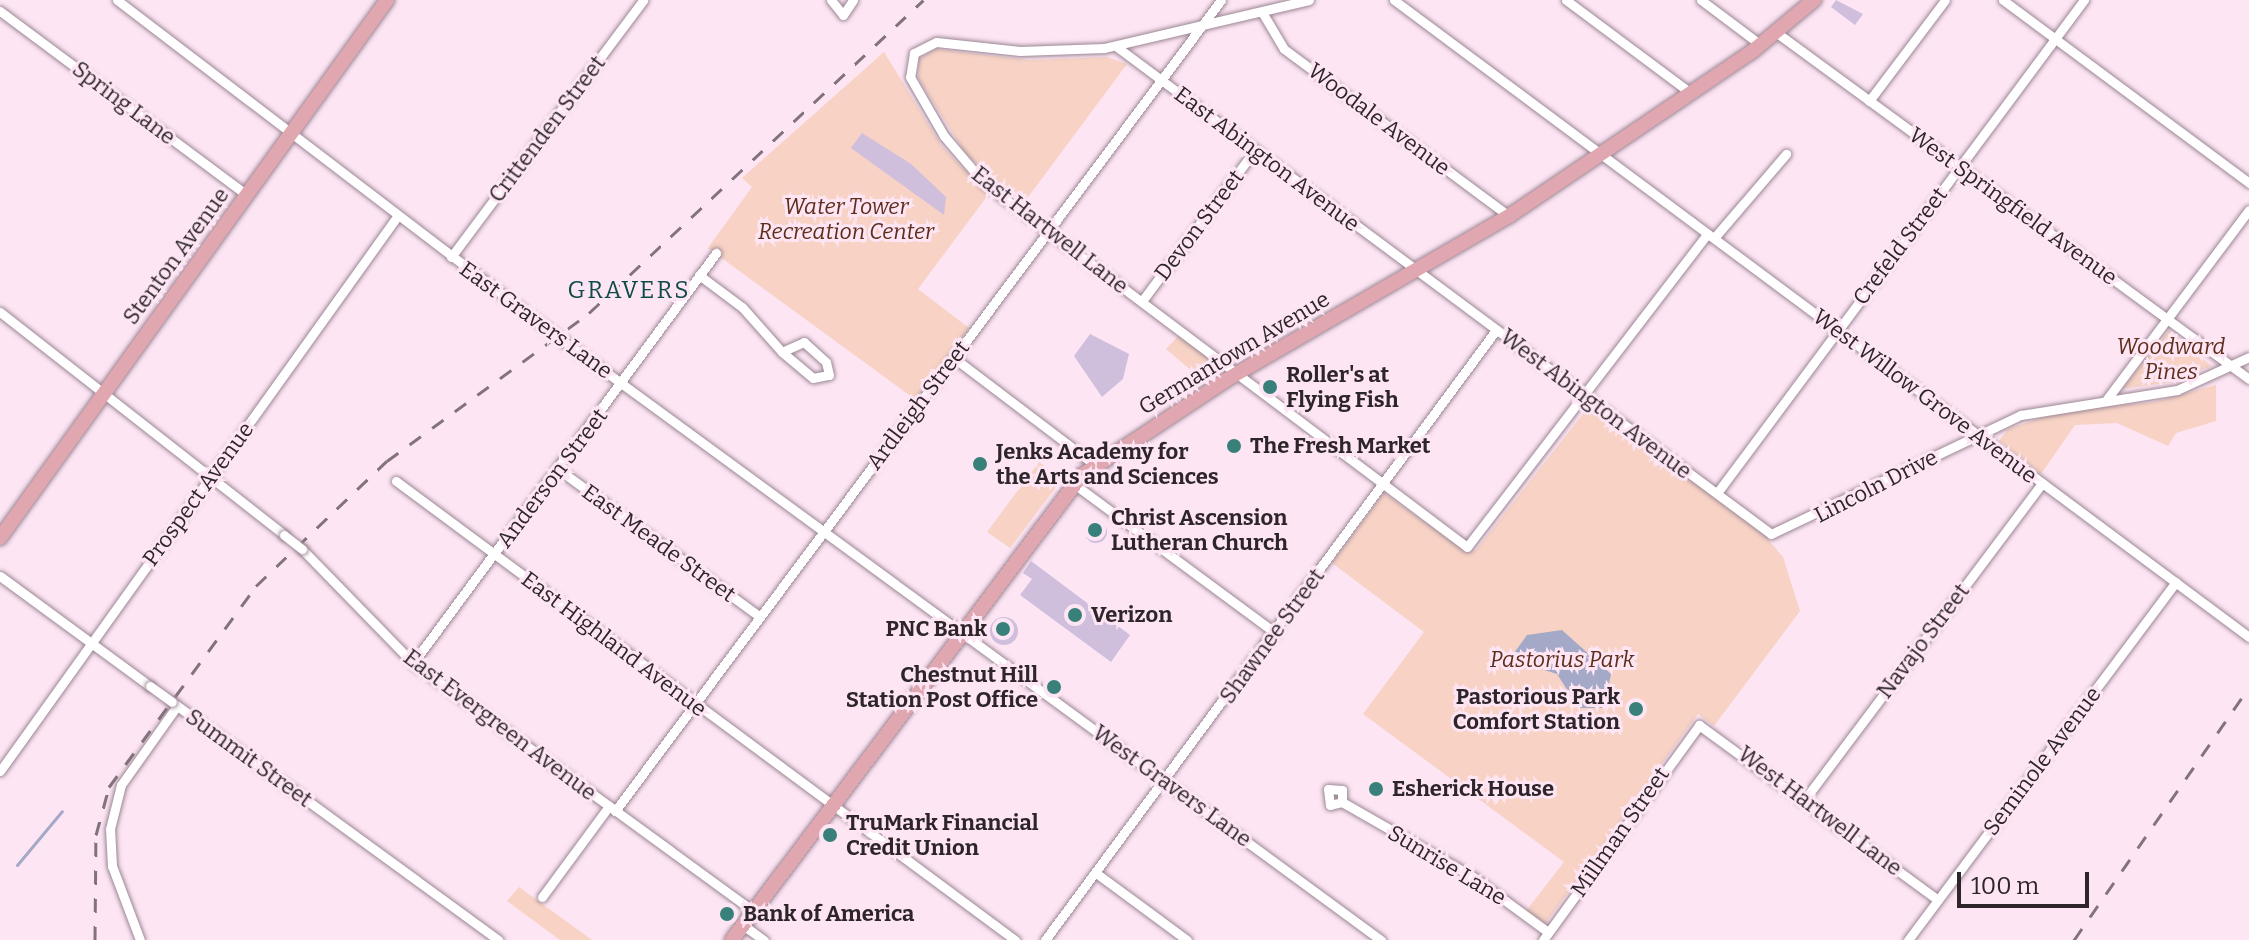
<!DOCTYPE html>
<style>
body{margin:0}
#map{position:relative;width:2249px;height:940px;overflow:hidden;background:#fde5f4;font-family:Bitter,serif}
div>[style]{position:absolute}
.green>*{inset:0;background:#f7d2c5}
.water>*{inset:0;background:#a4a9c8}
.stream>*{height:3px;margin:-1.5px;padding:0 1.5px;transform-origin:1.5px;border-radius:1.5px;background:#a4a9c8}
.building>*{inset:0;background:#cfbedc}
.round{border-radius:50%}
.roads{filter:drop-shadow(0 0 2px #9c8794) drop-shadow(0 0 2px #9c8794)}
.minor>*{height:9px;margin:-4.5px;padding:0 4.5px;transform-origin:4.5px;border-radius:4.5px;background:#fff}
.primary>*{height:14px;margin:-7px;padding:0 7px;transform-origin:7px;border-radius:7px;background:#e1a7b0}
.rail>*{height:3px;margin-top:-1.5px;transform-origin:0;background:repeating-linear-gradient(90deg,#81727b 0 14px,transparent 0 28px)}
.bridges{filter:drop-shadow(0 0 2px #9c8794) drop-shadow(0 0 2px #9c8794)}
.minor-bridge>*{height:9px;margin:-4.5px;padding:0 4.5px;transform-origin:4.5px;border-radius:4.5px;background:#fff}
.dots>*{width:22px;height:22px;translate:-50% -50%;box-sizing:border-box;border:4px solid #fde5f4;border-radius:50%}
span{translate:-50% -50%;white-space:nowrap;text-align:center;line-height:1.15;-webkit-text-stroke:6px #fde5f4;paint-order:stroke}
.street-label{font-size:22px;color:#2d252a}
.park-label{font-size:22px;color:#5d2e1b;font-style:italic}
.poi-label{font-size:22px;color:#2d252a;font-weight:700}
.left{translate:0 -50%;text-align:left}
.right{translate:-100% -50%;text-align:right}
.neighbourhood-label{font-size:24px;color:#0d4b47;letter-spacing:2px}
.scale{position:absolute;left:1957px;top:872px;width:132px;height:36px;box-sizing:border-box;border:4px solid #2d252a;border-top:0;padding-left:10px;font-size:24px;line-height:28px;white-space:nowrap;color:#2d252a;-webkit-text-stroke:6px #fde5f4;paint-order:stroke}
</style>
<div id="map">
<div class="green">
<div style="clip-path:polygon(936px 49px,1029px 60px,1107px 57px,1127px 64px,1023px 204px,966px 154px,918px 78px,919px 59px)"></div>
<div style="clip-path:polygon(884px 52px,941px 145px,988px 195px,918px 289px,969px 328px,916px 400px,708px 248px,752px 187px,742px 178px)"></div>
<div style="clip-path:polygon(2169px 330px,2211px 366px,2174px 382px,2122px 389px)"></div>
<div style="clip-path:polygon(1180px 334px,1224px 368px,1221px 373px,1206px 383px,1166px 349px)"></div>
<div style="clip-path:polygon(2216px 385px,2216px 421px,2176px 433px,2168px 446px,2117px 423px,2075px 425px,2041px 474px,1999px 441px,2008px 429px,2061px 411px,2154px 402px)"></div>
<div style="clip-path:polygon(1590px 405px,1765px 536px,1783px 557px,1800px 611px,1714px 726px,1698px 714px,1545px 924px,1526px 911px,1564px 862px,1363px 714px,1424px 632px,1332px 563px,1384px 493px,1462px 549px,1476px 550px)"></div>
<div style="clip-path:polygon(1039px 462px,1062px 479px,1010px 548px,987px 532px)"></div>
<div style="clip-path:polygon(519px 887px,592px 940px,560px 940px,507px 901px)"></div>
</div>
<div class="water">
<div style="clip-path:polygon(1562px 630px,1611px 674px,1604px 708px,1579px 708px,1557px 674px,1518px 662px,1514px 653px,1527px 635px)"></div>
</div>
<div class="stream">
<div style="left:17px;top:865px;width:70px;rotate:-50.2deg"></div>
</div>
<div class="building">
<div style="clip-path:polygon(1836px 0,1863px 14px,1855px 25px,1831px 7px)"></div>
<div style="clip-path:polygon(862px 133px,911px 164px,946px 197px,944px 215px,851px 148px)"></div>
<div style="clip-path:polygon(1090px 334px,1129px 354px,1123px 379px,1102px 397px,1074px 356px)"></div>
<div class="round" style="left:1085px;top:521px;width:22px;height:22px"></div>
<div style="clip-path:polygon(1031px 561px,1130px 635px,1111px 662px,1020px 595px,1032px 579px,1023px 573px)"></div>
<div class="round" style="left:990px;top:617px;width:28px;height:28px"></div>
</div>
<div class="roads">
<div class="minor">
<div style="left:117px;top:0;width:544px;rotate:37.38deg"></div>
<div style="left:831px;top:0;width:19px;rotate:51deg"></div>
<div style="left:843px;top:15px;width:18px;rotate:-56deg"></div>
<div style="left:1309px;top:0;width:211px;rotate:166.8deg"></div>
<div style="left:1104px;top:48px;width:84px;rotate:178deg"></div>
<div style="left:1020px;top:51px;width:84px;rotate:-173.9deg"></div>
<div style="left:936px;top:42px;width:25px;rotate:153deg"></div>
<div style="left:914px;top:53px;width:24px;rotate:99deg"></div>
<div style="left:910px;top:77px;width:68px;rotate:60deg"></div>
<div style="left:944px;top:136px;width:63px;rotate:49.5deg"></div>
<div style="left:985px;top:184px;width:603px;rotate:36.98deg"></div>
<div style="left:1467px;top:547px;width:394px;rotate:-52.5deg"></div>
<div style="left:1394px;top:0;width:1066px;rotate:36.69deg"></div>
<div style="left:1566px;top:0;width:157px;rotate:36.7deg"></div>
<div style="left:1701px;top:0;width:75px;rotate:36.9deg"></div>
<div style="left:2003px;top:0;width:307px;rotate:36.6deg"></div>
<div style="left:0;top:11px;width:308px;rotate:36.7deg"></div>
<div style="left:1262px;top:12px;width:43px;rotate:59.3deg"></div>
<div style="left:1284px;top:49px;width:280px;rotate:36.6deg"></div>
<div style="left:1777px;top:33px;width:585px;rotate:36.24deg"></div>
<div style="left:1117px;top:47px;width:815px;rotate:36.67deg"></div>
<div style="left:1771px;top:534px;width:277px;rotate:-25.5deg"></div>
<div style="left:2021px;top:415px;width:158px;rotate:-9.1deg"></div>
<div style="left:2177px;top:390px;width:79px;rotate:-24.6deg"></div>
<div style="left:1869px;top:101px;width:126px;rotate:-53deg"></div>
<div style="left:1714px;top:238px;width:111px;rotate:-49.4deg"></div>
<div style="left:451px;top:257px;width:321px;rotate:-53.2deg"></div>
<div style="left:699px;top:275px;width:54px;rotate:36.7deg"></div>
<div style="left:742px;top:307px;width:60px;rotate:48.4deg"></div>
<div style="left:782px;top:352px;width:40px;rotate:40deg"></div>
<div style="left:813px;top:378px;width:16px;rotate:-11deg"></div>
<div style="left:829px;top:375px;width:13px;rotate:-103deg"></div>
<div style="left:826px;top:362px;width:30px;rotate:-138deg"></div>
<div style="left:804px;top:342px;width:24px;rotate:156deg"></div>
<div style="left:1142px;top:301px;width:189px;rotate:-53.2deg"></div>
<div style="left:0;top:312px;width:361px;rotate:38.1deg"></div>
<div style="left:565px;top:342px;width:1012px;rotate:36.24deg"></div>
<div style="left:954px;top:358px;width:177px;rotate:37.2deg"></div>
<div style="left:2107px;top:399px;width:236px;rotate:-53.1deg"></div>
<div style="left:558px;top:469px;width:250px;rotate:36.2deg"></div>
<div style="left:396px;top:481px;width:771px;rotate:36.56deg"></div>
<div style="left:1074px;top:484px;width:250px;rotate:36.5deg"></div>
<div style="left:1717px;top:493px;width:615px;rotate:-53.34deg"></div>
<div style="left:302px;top:549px;width:159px;rotate:45.8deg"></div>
<div style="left:413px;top:663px;width:421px;rotate:36.1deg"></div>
<div style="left:0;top:576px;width:186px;rotate:36.3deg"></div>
<div style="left:413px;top:663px;width:510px;rotate:-53.53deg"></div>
<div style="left:172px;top:702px;width:404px;rotate:36.1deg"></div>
<div style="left:0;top:771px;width:680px;rotate:-54.39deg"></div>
<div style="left:1805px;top:799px;width:395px;rotate:-53.1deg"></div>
<div style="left:1342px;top:802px;width:12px;rotate:-90deg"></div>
<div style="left:1342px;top:790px;width:14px;rotate:-176deg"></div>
<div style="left:1328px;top:789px;width:16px;rotate:83deg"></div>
<div style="left:1330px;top:805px;width:12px;rotate:-14deg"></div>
<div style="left:1342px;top:802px;width:151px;rotate:29.8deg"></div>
<div style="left:1473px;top:877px;width:93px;rotate:36.3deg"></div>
<div style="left:615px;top:811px;width:1012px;rotate:-53.23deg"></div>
<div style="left:1096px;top:873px;width:113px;rotate:36.4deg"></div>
<div style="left:542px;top:897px;width:113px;rotate:-53.6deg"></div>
<div style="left:743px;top:925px;width:26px;rotate:36deg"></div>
<div style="left:140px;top:940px;width:79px;rotate:-110.7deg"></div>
<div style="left:112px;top:866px;width:37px;rotate:-93deg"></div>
<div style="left:110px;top:829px;width:45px;rotate:-76deg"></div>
<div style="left:121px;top:785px;width:97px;rotate:-54.7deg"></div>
<div style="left:1045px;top:940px;width:759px;rotate:-53.52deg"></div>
<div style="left:1543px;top:940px;width:266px;rotate:-54deg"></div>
<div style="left:1699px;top:725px;width:296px;rotate:36.2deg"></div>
<div style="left:1908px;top:940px;width:447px;rotate:-53.2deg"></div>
</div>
<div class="primary">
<div style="left:0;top:538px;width:663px;rotate:-54.27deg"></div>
<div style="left:732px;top:940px;width:581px;rotate:-53.05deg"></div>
<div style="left:1081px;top:476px;width:174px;rotate:-33.5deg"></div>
<div style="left:1226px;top:380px;width:327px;rotate:-30.1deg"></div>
<div style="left:1509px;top:216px;width:295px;rotate:-34.1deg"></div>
<div style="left:1753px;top:51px;width:80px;rotate:-39.9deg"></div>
</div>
</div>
<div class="rail">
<div style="left:95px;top:940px;width:105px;rotate:-89.5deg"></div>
<div style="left:96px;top:835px;width:50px;rotate:-74.8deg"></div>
<div style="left:109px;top:787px;width:249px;rotate:-53.8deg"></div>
<div style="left:256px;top:586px;width:181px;rotate:-43.7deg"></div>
<div style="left:387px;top:461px;width:250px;rotate:-36.2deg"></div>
<div style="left:589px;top:313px;width:458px;rotate:-43.1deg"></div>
<div style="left:2074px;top:940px;width:308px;rotate:-55.3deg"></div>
</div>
<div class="bridges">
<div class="minor-bridge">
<div style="left:549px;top:330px;width:20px;rotate:37deg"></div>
<div style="left:284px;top:535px;width:23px;rotate:38deg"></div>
<div style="left:150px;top:686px;width:27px;rotate:36deg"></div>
</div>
</div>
<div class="dots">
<div style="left:1270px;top:387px;background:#388079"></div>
<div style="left:1234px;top:446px;background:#388079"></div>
<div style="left:980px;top:464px;background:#388079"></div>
<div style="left:1095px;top:530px;background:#388079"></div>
<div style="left:1075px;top:615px;background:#388079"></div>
<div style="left:1003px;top:629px;background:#388079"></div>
<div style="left:1054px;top:687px;background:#388079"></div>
<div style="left:1636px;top:709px;background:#388079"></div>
<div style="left:1376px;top:789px;background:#388079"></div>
<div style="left:830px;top:835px;background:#388079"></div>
<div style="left:727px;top:914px;background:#388079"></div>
</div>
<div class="street-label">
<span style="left:124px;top:103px;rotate:37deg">Spring Lane</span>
<span style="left:1379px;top:119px;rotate:37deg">Woodale Avenue</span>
<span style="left:547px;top:129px;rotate:-53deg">Crittenden Street</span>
<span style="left:1267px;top:159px;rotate:37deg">East Abington Avenue</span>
<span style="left:2013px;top:206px;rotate:36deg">West Springfield Avenue</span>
<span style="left:1199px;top:225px;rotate:-53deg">Devon Street</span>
<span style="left:1050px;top:230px;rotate:38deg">East Hartwell Lane</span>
<span style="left:1900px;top:246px;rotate:-53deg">Crefeld Street</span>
<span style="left:176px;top:256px;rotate:-54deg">Stenton Avenue</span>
<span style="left:536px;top:320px;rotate:36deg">East Gravers Lane</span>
<span style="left:1234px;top:353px;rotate:-31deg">Germantown Avenue</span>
<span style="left:1925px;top:396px;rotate:37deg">West Willow Grove Avenue</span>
<span style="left:1596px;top:404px;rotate:37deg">West Abington Avenue</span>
<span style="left:918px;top:405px;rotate:-53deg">Ardleigh Street</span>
<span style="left:552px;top:478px;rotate:-53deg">Anderson Street</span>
<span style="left:1876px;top:486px;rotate:-27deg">Lincoln Drive</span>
<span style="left:198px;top:494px;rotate:-54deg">Prospect Avenue</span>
<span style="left:659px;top:543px;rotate:36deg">East Meade Street</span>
<span style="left:1272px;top:636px;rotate:-54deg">Shawnee Street</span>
<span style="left:1923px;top:641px;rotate:-53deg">Navajo Street</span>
<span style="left:614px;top:644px;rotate:37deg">East Highland Avenue</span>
<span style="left:500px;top:725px;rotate:37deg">East Evergreen Avenue</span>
<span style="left:249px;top:758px;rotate:36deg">Summit Street</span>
<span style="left:2042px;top:761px;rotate:-53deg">Seminole Avenue</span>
<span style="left:1172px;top:786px;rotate:36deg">West Gravers Lane</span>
<span style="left:1820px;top:811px;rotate:37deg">West Hartwell Lane</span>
<span style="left:1620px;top:832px;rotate:-55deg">Millman Street</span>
<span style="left:1447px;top:865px;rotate:31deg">Sunrise Lane</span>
</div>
<div class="park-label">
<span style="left:846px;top:219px">Water Tower<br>Recreation Center</span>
<span style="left:2171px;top:359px">Woodward<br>Pines</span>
<span style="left:1562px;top:660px">Pastorius Park</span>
</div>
<div class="poi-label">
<span class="left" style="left:1286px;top:387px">Roller's at<br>Flying Fish</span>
<span class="left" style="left:1250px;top:446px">The Fresh Market</span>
<span class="left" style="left:996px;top:464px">Jenks Academy for<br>the Arts and Sciences</span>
<span class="left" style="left:1111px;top:530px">Christ Ascension<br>Lutheran Church</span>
<span class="left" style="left:1091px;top:615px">Verizon</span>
<span class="right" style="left:987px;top:629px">PNC Bank</span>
<span class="right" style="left:1038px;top:687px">Chestnut Hill<br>Station Post Office</span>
<span class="right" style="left:1620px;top:709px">Pastorious Park<br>Comfort Station</span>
<span class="left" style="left:1392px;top:789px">Esherick House</span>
<span class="left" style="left:846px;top:835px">TruMark Financial<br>Credit Union</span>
<span class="left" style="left:743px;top:914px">Bank of America</span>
</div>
<div class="neighbourhood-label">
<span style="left:629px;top:291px">GRAVERS</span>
</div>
<div class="scale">100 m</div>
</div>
